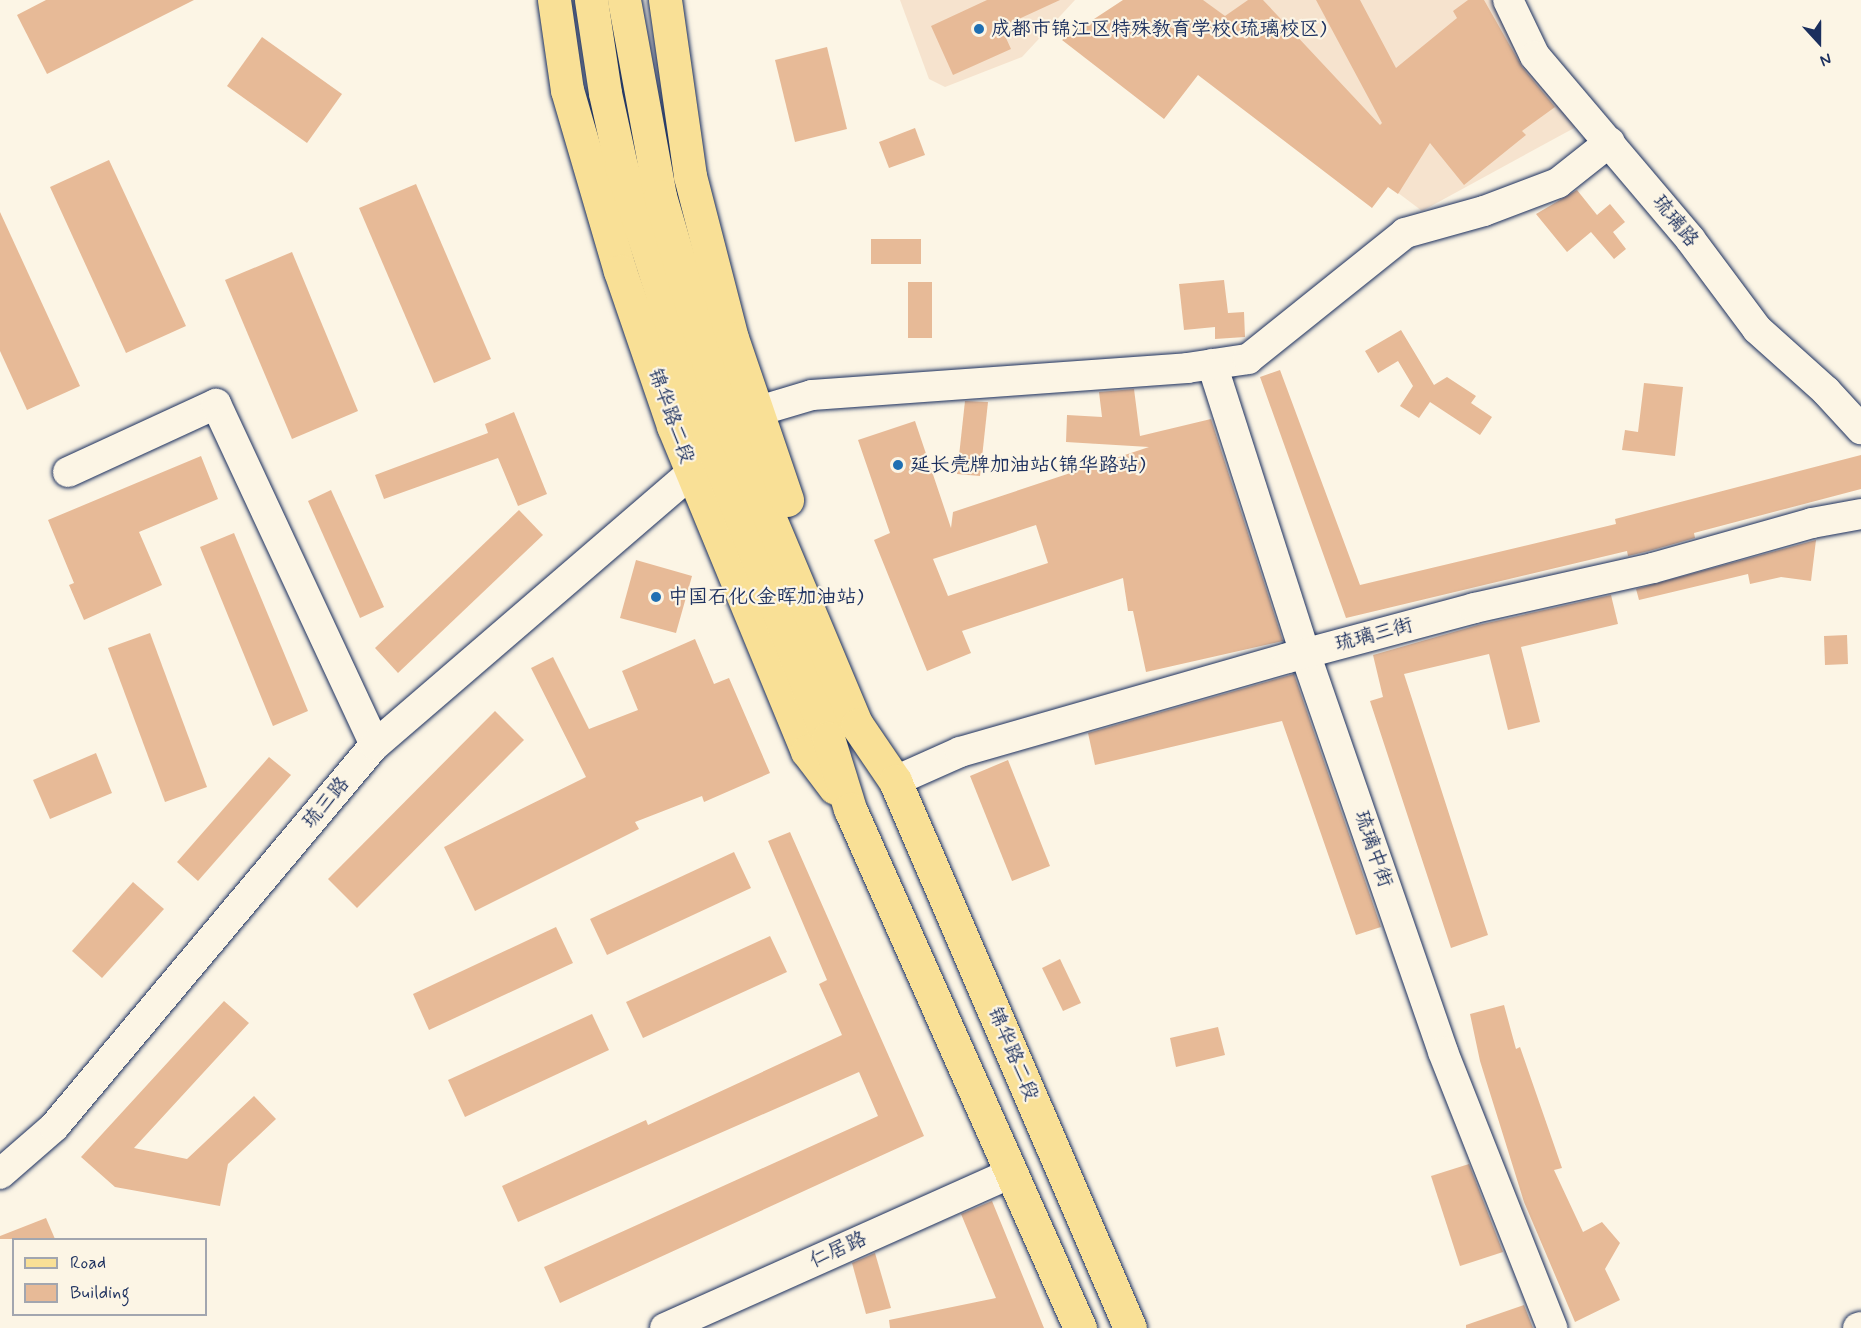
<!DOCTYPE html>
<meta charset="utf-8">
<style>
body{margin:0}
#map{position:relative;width:1861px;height:1328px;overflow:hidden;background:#fcf5e5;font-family:Mynerve,"LXGW WenKai TC",sans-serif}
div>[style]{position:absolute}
.built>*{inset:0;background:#f6e3ce}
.building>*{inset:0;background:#e7ba97}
.roads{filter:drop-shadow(0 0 2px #1b2f5e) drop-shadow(0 0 2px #1b2f5e)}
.minor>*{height:30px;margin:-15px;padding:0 15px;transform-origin:15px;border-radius:15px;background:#fcf5e5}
.major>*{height:33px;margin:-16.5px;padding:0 16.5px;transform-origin:16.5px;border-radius:16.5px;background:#f9e096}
.dots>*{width:16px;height:16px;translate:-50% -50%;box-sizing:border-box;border:3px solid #fcf5e5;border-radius:50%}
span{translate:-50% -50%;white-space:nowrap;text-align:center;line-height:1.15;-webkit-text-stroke:4.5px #fcf5e5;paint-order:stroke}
.poi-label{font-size:20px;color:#1b2f5e}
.left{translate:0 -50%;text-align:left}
.street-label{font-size:20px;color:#1b2f5e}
.legend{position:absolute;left:12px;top:1238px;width:195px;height:78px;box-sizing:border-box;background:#fcf5e5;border:2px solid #a2a6af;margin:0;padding:8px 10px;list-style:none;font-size:18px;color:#1b2f5e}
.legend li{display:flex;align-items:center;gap:12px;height:30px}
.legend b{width:30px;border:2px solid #a2a6af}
.north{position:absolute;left:1789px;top:12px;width:60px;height:60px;-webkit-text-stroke:4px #fcf5e5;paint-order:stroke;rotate:159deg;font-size:16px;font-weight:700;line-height:24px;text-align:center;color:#1b2f5e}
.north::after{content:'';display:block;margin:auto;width:21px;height:27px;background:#1b2f5e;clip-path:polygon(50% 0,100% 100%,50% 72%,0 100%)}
</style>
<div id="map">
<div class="built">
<div style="clip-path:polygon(900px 0,1075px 0,1022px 57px,945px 87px,929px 79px)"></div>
<div style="clip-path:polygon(1144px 0,1503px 0,1576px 127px,1422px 211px)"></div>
</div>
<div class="building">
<div style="clip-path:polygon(46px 0,194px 0,47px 74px,17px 15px)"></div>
<div style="clip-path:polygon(987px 0,1060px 0,1001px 27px,1011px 49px,953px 75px,931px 26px)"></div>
<div style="clip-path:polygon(1123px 0,1203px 0,1225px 16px,1248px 0,1263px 0,1380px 125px,1382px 123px,1316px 0,1360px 0,1396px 68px,1457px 18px,1453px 11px,1468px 0,1484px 0,1522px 67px,1555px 107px,1522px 131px,1526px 135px,1464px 185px,1430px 143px,1398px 194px,1388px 187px,1372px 208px,1198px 75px,1164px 119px,1062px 40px)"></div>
<div style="clip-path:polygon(262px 37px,342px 94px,307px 143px,227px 86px)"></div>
<div style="clip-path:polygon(827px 47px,847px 129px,795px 142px,775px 60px)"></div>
<div style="clip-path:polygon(915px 128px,925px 155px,889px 168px,879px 142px)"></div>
<div style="clip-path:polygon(109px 160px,186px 326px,126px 353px,50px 187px)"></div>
<div style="clip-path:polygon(416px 184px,491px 359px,434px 383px,359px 208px)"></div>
<div style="clip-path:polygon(1577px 190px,1597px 215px,1610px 204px,1625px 222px,1613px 232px,1626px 249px,1614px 259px,1591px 232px,1567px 252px,1536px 214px)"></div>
<div style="clip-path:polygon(0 212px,80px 386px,27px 410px,0 351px)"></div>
<div style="clip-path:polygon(871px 239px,921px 239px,921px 264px,871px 264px)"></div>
<div style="clip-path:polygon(292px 252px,358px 411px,292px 439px,225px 280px)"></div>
<div style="clip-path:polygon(1224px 280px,1228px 313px,1244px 312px,1245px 337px,1215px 339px,1215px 327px,1184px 330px,1179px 284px)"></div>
<div style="clip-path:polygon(908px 282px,932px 282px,932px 338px,908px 338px)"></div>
<div style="clip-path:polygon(1401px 330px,1434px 385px,1447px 377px,1476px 396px,1471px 403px,1492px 417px,1480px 435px,1430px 402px,1419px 418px,1400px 406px,1413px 386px,1398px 361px,1378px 373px,1365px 351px)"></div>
<div style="clip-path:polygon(1280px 370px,1360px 585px,1616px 524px,1615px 519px,1861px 455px,1861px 489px,1694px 533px,1695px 538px,1649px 551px,1628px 556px,1627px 551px,1346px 618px,1260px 377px)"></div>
<div style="clip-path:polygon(1644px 383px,1683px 387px,1675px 456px,1622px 450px,1625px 430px,1638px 432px)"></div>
<div style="clip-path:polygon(evenodd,1134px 389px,1140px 436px,1211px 419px,1283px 641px,1146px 672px,1133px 611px,1128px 611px,1123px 578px,962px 631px,971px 653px,927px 671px,874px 540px,890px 533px,858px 440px,915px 421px,951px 528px,953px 512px,1149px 447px,1066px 442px,1067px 415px,1102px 417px,1099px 392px,1134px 389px,1036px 525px,1048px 563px,948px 596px,933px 559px,1036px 525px)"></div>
<div style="clip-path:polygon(965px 401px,988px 402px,980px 476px,957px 474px)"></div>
<div style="clip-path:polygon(514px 412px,547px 494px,518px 506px,498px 458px,384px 499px,375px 475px,488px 433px,485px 424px)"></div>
<div style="clip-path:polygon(201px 456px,218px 499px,139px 532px,162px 585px,84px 620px,69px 585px,74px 583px,48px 520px)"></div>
<div style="clip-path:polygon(331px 490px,384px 607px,360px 618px,308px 501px)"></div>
<div style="clip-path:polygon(519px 510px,543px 535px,398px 673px,375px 648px)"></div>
<div style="clip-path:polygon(234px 533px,308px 711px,273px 726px,200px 547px)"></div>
<div style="clip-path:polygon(1816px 540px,1811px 581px,1781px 577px,1750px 584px,1748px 574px,1639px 600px,1636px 589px)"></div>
<div style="clip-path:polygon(636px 560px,692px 576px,676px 633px,620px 618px)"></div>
<div style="clip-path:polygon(1611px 595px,1618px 624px,1521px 647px,1540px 722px,1508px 730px,1489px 654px,1404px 674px,1488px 935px,1451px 948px,1370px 701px,1383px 697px,1373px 655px,1478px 625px)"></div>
<div style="clip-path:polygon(150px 633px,207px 787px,165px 802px,108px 648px)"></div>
<div style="clip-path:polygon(1847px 635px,1848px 664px,1825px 665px,1824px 636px)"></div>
<div style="clip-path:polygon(695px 639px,714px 684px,729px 678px,770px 773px,704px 802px,702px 796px,635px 822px,639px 829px,475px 911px,444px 847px,586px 777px,531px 668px,553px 657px,589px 729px,638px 710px,622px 671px)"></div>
<div style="clip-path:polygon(1294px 674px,1381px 927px,1356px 935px,1282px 721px,1095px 765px,1088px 733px)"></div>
<div style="clip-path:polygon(495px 711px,524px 740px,357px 908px,328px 879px)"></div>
<div style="clip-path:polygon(96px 753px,112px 793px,50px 819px,33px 780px)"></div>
<div style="clip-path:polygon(269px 757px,291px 775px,198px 881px,177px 862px)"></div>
<div style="clip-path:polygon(1008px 760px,1050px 866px,1012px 881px,970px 776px)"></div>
<div style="clip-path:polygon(790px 832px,924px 1136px,560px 1303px,544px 1267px,878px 1116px,859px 1072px,518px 1222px,502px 1186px,646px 1120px,648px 1125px,842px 1035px,819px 984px,827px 980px,768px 841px)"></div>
<div style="clip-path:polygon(734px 852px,751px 888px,607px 955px,590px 919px)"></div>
<div style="clip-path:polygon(133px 882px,164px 909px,102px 978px,72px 951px)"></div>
<div style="clip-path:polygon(556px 927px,573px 963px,429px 1030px,413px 994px)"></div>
<div style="clip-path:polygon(770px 936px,787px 972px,643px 1038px,626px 1002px)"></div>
<div style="clip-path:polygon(1060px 959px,1081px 1003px,1063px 1011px,1042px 968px)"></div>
<div style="clip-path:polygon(224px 1001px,249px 1023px,134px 1148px,187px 1159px,254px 1096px,276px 1119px,228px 1164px,220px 1206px,115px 1187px,81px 1157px)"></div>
<div style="clip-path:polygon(1504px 1005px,1516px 1049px,1520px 1047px,1562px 1168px,1554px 1170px,1583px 1232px,1602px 1222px,1620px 1243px,1605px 1269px,1620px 1300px,1575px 1322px,1524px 1202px,1480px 1061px,1470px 1014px)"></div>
<div style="clip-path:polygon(592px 1014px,609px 1050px,465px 1117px,448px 1080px)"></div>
<div style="clip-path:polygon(1218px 1027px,1225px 1055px,1176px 1067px,1170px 1038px)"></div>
<div style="clip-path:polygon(1469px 1164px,1503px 1252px,1460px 1266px,1431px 1176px)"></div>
<div style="clip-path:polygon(992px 1201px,1044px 1328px,890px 1328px,889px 1320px,996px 1298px,961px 1214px)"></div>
<div style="clip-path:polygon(46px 1218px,55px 1239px,0 1239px,0 1236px)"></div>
<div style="clip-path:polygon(875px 1253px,891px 1308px,866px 1314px,852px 1263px)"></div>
<div style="clip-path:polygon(1524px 1305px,1533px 1328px,1466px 1328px,1466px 1325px)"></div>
</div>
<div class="roads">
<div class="minor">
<div style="left:1508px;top:0;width:62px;rotate:64.3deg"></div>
<div style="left:1535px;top:56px;width:240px;rotate:49.7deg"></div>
<div style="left:1690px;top:239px;width:112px;rotate:53.3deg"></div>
<div style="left:1757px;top:329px;width:93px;rotate:41.9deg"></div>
<div style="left:1826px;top:391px;width:52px;rotate:47.4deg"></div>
<div style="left:1212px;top:364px;width:304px;rotate:72.2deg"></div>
<div style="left:1305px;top:653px;width:422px;rotate:70.9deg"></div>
<div style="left:1443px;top:1052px;width:297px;rotate:68.4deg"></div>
<div style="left:755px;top:412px;width:59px;rotate:-16.6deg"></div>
<div style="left:812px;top:395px;width:376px;rotate:-4.1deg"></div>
<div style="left:1187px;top:368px;width:62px;rotate:-8.4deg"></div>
<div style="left:1248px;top:359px;width:201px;rotate:-38.7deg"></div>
<div style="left:1405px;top:233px;width:82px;rotate:-15.6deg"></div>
<div style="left:1484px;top:211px;width:79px;rotate:-20.7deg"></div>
<div style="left:1558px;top:183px;width:66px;rotate:-38.3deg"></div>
<div style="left:68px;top:472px;width:163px;rotate:-24.7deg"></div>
<div style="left:216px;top:404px;width:376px;rotate:65deg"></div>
<div style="left:895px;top:781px;width:71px;rotate:-24deg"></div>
<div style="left:960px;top:752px;width:341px;rotate:-16deg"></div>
<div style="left:1288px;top:658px;width:193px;rotate:-15deg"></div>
<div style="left:1474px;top:608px;width:183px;rotate:-12.6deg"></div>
<div style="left:1653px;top:568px;width:165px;rotate:-15.8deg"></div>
<div style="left:1812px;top:523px;width:50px;rotate:-10.4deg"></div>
<div style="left:0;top:1174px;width:72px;rotate:-41deg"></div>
<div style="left:54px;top:1127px;width:499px;rotate:-50deg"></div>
<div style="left:375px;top:745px;width:418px;rotate:-40.7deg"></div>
<div style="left:665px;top:1328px;width:379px;rotate:-24.1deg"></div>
<div style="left:1858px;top:1328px;width:3px;rotate:-18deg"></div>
</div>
<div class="major">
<div style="left:554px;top:0;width:91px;rotate:81.8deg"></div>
<div style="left:567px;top:90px;width:189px;rotate:73.7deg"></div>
<div style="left:620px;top:271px;width:164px;rotate:71.1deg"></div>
<div style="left:673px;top:426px;width:352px;rotate:67.6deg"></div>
<div style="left:807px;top:751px;width:46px;rotate:52.9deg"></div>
<div style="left:591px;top:0;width:94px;rotate:81.4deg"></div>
<div style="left:605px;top:93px;width:75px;rotate:77.6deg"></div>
<div style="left:621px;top:166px;width:262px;rotate:72.3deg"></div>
<div style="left:701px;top:416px;width:346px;rotate:68.5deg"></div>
<div style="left:828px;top:738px;width:74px;rotate:72.8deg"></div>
<div style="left:850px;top:809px;width:568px;rotate:66.1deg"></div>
<div style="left:624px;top:0;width:199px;rotate:79.6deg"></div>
<div style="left:660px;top:196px;width:207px;rotate:73.8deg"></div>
<div style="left:718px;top:395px;width:358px;rotate:67.2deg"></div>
<div style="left:857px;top:725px;width:68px;rotate:55.8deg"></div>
<div style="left:895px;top:781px;width:595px;rotate:66.75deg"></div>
<div style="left:665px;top:0;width:178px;rotate:81.9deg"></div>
<div style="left:690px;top:176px;width:167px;rotate:75.5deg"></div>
<div style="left:732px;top:338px;width:171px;rotate:71.2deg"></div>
</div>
</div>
<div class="dots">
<div style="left:979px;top:29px;background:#1f6fb2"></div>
<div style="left:898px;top:465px;background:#1f6fb2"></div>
<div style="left:656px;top:597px;background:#1f6fb2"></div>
</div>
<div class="poi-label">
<span class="left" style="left:991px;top:29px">成都市锦江区特殊教育学校(琉璃校区)</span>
<span class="left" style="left:910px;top:465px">延长壳牌加油站(锦华路站)</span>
<span class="left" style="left:668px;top:597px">中国石化(金晖加油站)</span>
</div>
<div class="street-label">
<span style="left:1675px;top:221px;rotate:51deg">琉璃路</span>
<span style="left:671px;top:416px;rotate:70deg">锦华路二段</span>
<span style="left:1374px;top:635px;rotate:-15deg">琉璃三街</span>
<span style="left:326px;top:803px;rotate:-50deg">琉三路</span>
<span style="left:1373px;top:849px;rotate:71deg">琉璃中街</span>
<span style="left:1013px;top:1054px;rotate:67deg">锦华路二段</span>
<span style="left:838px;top:1250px;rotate:-24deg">仁居路</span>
</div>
<ul class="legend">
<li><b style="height:8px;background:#f9e096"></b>Road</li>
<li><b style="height:16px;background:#e7ba97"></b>Building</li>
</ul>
<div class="north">N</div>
</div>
